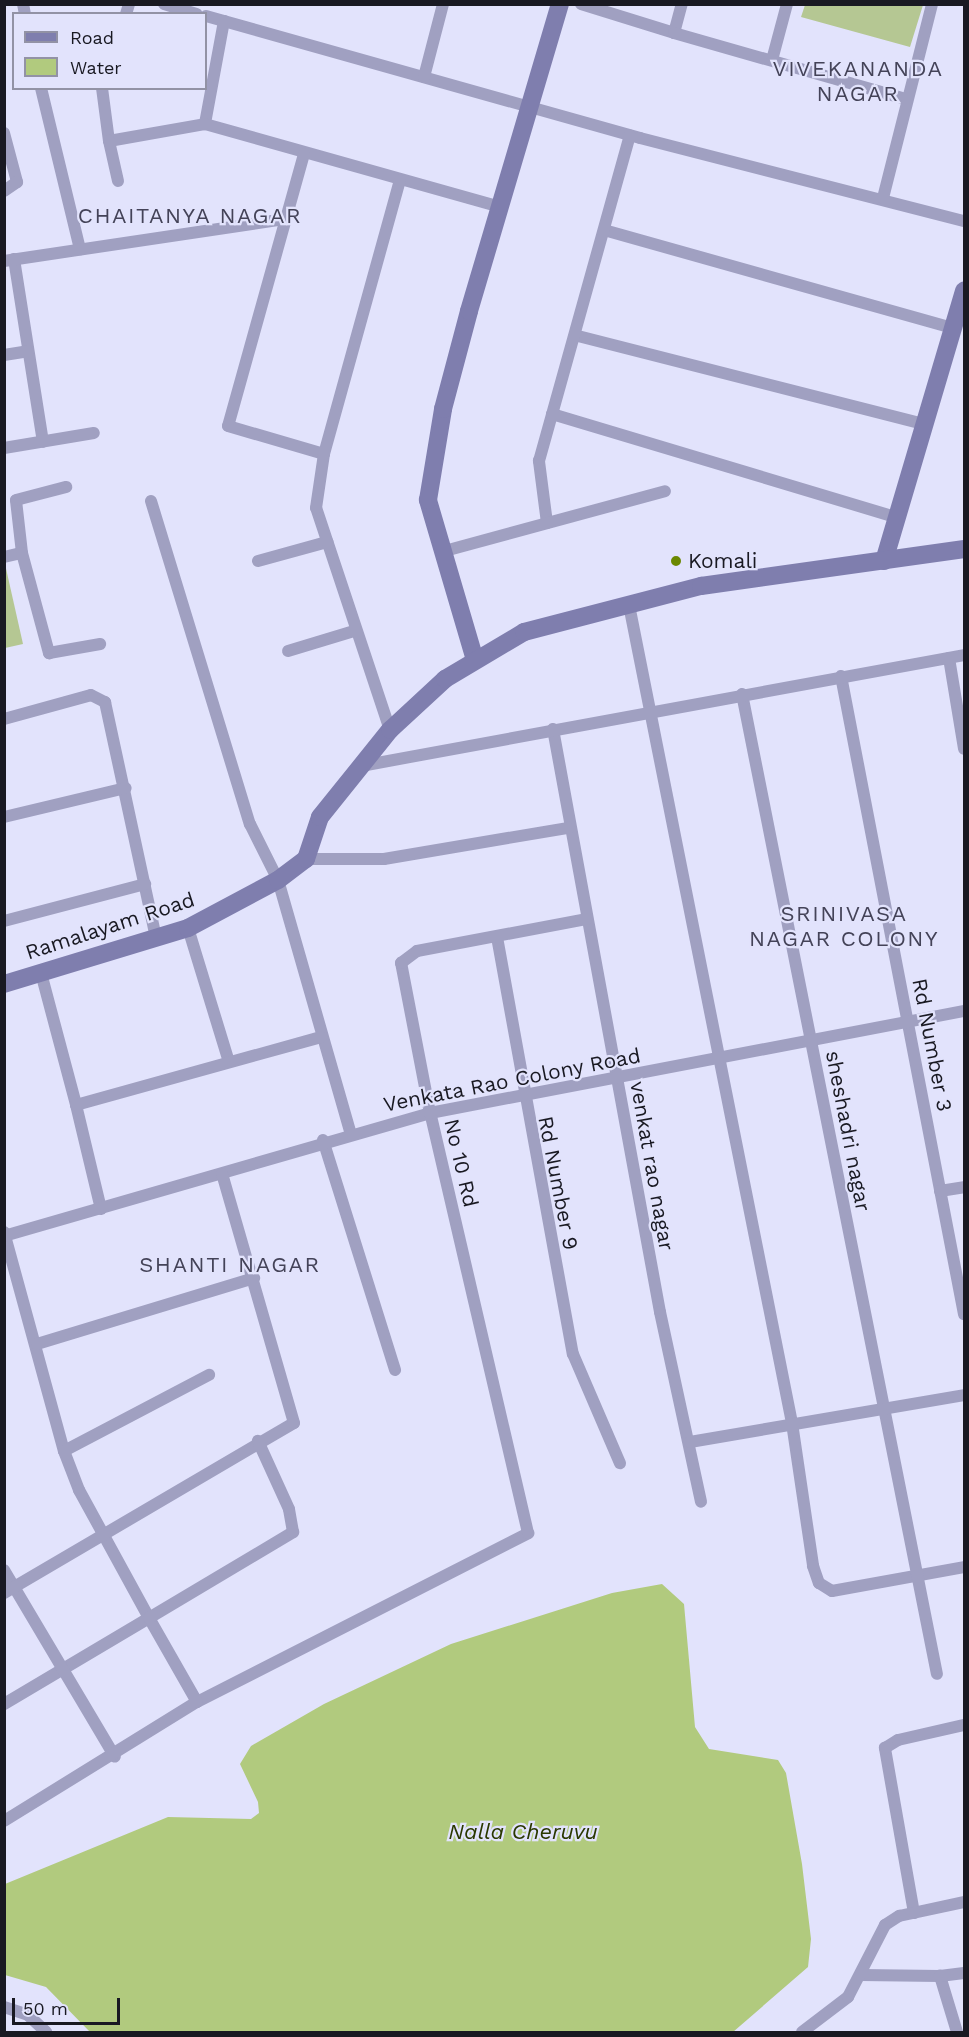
<!DOCTYPE html>
<style>
body{margin:0}
#map{position:relative;width:969px;height:2037px;overflow:hidden;background:#e2e3fc;font-family:"Work Sans",sans-serif}
div>[style]{position:absolute}
.green>*{inset:0;background:#b5c793}
.water>*{inset:0;background:#b1ca7e}
.street>*{height:12px;margin:-6px;padding:0 6px;transform-origin:6px;border-radius:6px;background:#a0a0c1}
.secondary>*{height:18px;margin:-9px;padding:0 9px;transform-origin:9px;border-radius:9px;background:#7f7eae}
.dots>*{width:16px;height:16px;translate:-50% -50%;box-sizing:border-box;border:3px solid #e2e3fc;border-radius:50%}
span{translate:-50% -50%;white-space:nowrap;text-align:center;line-height:1.15;-webkit-text-stroke:4.5px #e2e3fc;paint-order:stroke}
.poi-label{font-size:21px;color:#191922}
.left{translate:0 -50%;text-align:left}
.street-label{font-size:21px;color:#191922}
.neighbourhood-label{font-size:22px;color:#444358;letter-spacing:1.5px}
.water-label{font-size:22px;color:#2a3800;font-style:italic}
.frame{position:absolute;inset:0;border:6px solid #191922;pointer-events:none}
.legend{position:absolute;left:12px;top:12px;width:195px;height:78px;box-sizing:border-box;background:#e2e3fc;border:2px solid #9292a5;margin:0;padding:8px 10px;list-style:none;font-size:18px;color:#191922}
.legend li{display:flex;align-items:center;gap:12px;height:30px}
.legend b{width:30px;border:2px solid #9292a5}
.scale{position:absolute;left:12px;top:1998px;width:108px;height:27px;box-sizing:border-box;border:3px solid #191922;border-top:0;padding-left:8px;font-size:18px;line-height:21px;white-space:nowrap;color:#191922;-webkit-text-stroke:4px #e2e3fc;paint-order:stroke}
</style>
<div id="map">
<div class="green">
<div style="clip-path:polygon(805px 5px,805px 4px,923px 5px,910px 47px,801px 17px)"></div>
<div style="clip-path:polygon(5px 564px,23px 644px,5px 648px,4px 648px)"></div>
</div>
<div class="water">
<div style="clip-path:polygon(662px 1584px,684px 1604px,695px 1727px,709px 1749px,778px 1760px,786px 1773px,802px 1864px,811px 1939px,808px 1967px,733px 2032px,90px 2032px,46px 1987px,5px 1975px,5px 1884px,168px 1817px,251px 1819px,259px 1813px,258px 1802px,240px 1764px,251px 1746px,324px 1704px,451px 1644px,612px 1593px)"></div>
</div>
<div class="street">
<div style="left:23px;top:4px;width:10px;rotate:79deg"></div>
<div style="left:164px;top:4px;width:34px;rotate:17deg"></div>
<div style="left:581px;top:4px;width:97px;rotate:17.3deg"></div>
<div style="left:674px;top:33px;width:30px;rotate:-75deg"></div>
<div style="left:126px;top:14px;width:10px;rotate:-73deg"></div>
<div style="left:206px;top:16px;width:451px;rotate:15.7deg"></div>
<div style="left:640px;top:138px;width:334px;rotate:14.4deg"></div>
<div style="left:224px;top:21px;width:105px;rotate:100.5deg"></div>
<div style="left:205px;top:124px;width:306px;rotate:15.7deg"></div>
<div style="left:674px;top:33px;width:241px;rotate:15.9deg"></div>
<div style="left:772px;top:60px;width:58px;rotate:-75deg"></div>
<div style="left:424px;top:77px;width:75px;rotate:-75.4deg"></div>
<div style="left:41px;top:88px;width:166px;rotate:76.4deg"></div>
<div style="left:102px;top:88px;width:53px;rotate:82.5deg"></div>
<div style="left:109px;top:141px;width:97px;rotate:-10deg"></div>
<div style="left:4px;top:133px;width:51px;rotate:75.1deg"></div>
<div style="left:17px;top:182px;width:16px;rotate:145deg"></div>
<div style="left:109px;top:141px;width:41px;rotate:77.3deg"></div>
<div style="left:304px;top:154px;width:282px;rotate:105.6deg"></div>
<div style="left:228px;top:426px;width:100px;rotate:16.3deg"></div>
<div style="left:883px;top:198px;width:200px;rotate:-75.8deg"></div>
<div style="left:604px;top:230px;width:362px;rotate:15.7deg"></div>
<div style="left:14px;top:259px;width:185px;rotate:81deg"></div>
<div style="left:4px;top:261px;width:285px;rotate:-8.5deg"></div>
<div style="left:578px;top:336px;width:357px;rotate:14.3deg"></div>
<div style="left:4px;top:355px;width:24px;rotate:-9deg"></div>
<div style="left:552px;top:414px;width:359px;rotate:16.7deg"></div>
<div style="left:4px;top:448px;width:91px;rotate:-9.5deg"></div>
<div style="left:151px;top:501px;width:338px;rotate:73deg"></div>
<div style="left:250px;top:824px;width:63px;rotate:63.4deg"></div>
<div style="left:278px;top:880px;width:265px;rotate:74deg"></div>
<div style="left:547px;top:523px;width:63px;rotate:-97.4deg"></div>
<div style="left:539px;top:461px;width:338px;rotate:-74.4deg"></div>
<div style="left:441px;top:552px;width:232px;rotate:-15.2deg"></div>
<div style="left:22px;top:553px;width:53px;rotate:-96.5deg"></div>
<div style="left:16px;top:500px;width:52px;rotate:-14.6deg"></div>
<div style="left:4px;top:557px;width:18px;rotate:-13deg"></div>
<div style="left:22px;top:553px;width:104px;rotate:74.9deg"></div>
<div style="left:49px;top:653px;width:52px;rotate:-10deg"></div>
<div style="left:258px;top:561px;width:72px;rotate:-15.4deg"></div>
<div style="left:629px;top:605px;width:834px;rotate:78.73deg"></div>
<div style="left:792px;top:1423px;width:145px;rotate:81.6deg"></div>
<div style="left:813px;top:1566px;width:18px;rotate:71deg"></div>
<div style="left:819px;top:1583px;width:15px;rotate:32deg"></div>
<div style="left:832px;top:1591px;width:134px;rotate:-10.3deg"></div>
<div style="left:288px;top:651px;width:69px;rotate:-16.9deg"></div>
<div style="left:949px;top:658px;width:92px;rotate:80.6deg"></div>
<div style="left:841px;top:676px;width:650px;rotate:79.09deg"></div>
<div style="left:742px;top:694px;width:999px;rotate:78.75deg"></div>
<div style="left:4px;top:719px;width:90px;rotate:-15.4deg"></div>
<div style="left:91px;top:695px;width:16px;rotate:27deg"></div>
<div style="left:105px;top:702px;width:241px;rotate:77.8deg"></div>
<div style="left:553px;top:729px;width:593px;rotate:79.6deg"></div>
<div style="left:660px;top:1312px;width:194px;rotate:77.8deg"></div>
<div style="left:390px;top:730px;width:234px;rotate:-108.4deg"></div>
<div style="left:316px;top:508px;width:55px;rotate:-81.6deg"></div>
<div style="left:324px;top:454px;width:284px;rotate:-74.5deg"></div>
<div style="left:361px;top:766px;width:613px;rotate:-10.43deg"></div>
<div style="left:4px;top:817px;width:125px;rotate:-13.4deg"></div>
<div style="left:306px;top:859px;width:78px"></div>
<div style="left:384px;top:859px;width:187px;rotate:-9.6deg"></div>
<div style="left:4px;top:921px;width:146px;rotate:-14.7deg"></div>
<div style="left:188px;top:928px;width:137px;rotate:73deg"></div>
<div style="left:497px;top:937px;width:424px;rotate:79.7deg"></div>
<div style="left:573px;top:1354px;width:119px;rotate:66.7deg"></div>
<div style="left:41px;top:973px;width:137px;rotate:75.1deg"></div>
<div style="left:323px;top:1140px;width:241px;rotate:72.6deg"></div>
<div style="left:940px;top:1191px;width:24px;rotate:-9deg"></div>
<div style="left:101px;top:1209px;width:107px;rotate:-103.5deg"></div>
<div style="left:76px;top:1105px;width:254px;rotate:-15.5deg"></div>
<div style="left:4px;top:1232px;width:227px;rotate:74.7deg"></div>
<div style="left:64px;top:1451px;width:42px;rotate:69deg"></div>
<div style="left:79px;top:1490px;width:146px;rotate:61.3deg"></div>
<div style="left:149px;top:1618px;width:169px;rotate:149.3deg"></div>
<div style="left:4px;top:1236px;width:443px;rotate:-16.1deg"></div>
<div style="left:430px;top:1113px;width:544px;rotate:-10.81deg"></div>
<div style="left:37px;top:1344px;width:227px;rotate:-16.9deg"></div>
<div style="left:690px;top:1442px;width:278px;rotate:-9.7deg"></div>
<div style="left:64px;top:1451px;width:164px;rotate:-27.7deg"></div>
<div style="left:4px;top:1570px;width:217px;rotate:59.3deg"></div>
<div style="left:4px;top:1593px;width:336px;rotate:-30.4deg"></div>
<div style="left:294px;top:1423px;width:259px;rotate:-106.1deg"></div>
<div style="left:197px;top:1702px;width:372px;rotate:-27deg"></div>
<div style="left:528px;top:1533px;width:431px;rotate:-103.1deg"></div>
<div style="left:430px;top:1113px;width:153px;rotate:-100.9deg"></div>
<div style="left:401px;top:963px;width:20px;rotate:-37deg"></div>
<div style="left:417px;top:951px;width:172px;rotate:-10.7deg"></div>
<div style="left:4px;top:1821px;width:227px;rotate:-31.7deg"></div>
<div style="left:197px;top:1702px;width:97px;rotate:-119.7deg"></div>
<div style="left:149px;top:1618px;width:168px;rotate:-30.8deg"></div>
<div style="left:293px;top:1532px;width:23px;rotate:-100deg"></div>
<div style="left:289px;top:1509px;width:75px;rotate:-114.5deg"></div>
<div style="left:914px;top:1913px;width:168px;rotate:-100deg"></div>
<div style="left:885px;top:1748px;width:15px;rotate:-32deg"></div>
<div style="left:898px;top:1740px;width:68px;rotate:-12.8deg"></div>
<div style="left:861px;top:1975px;width:79px;rotate:0.7deg"></div>
<div style="left:4px;top:2007px;width:25px;rotate:18deg"></div>
<div style="left:28px;top:2015px;width:25px;rotate:43deg"></div>
<div style="left:802px;top:2032px;width:58px;rotate:-37.3deg"></div>
<div style="left:848px;top:1997px;width:81px;rotate:-62.8deg"></div>
<div style="left:885px;top:1925px;width:17px;rotate:-33deg"></div>
<div style="left:899px;top:1916px;width:66px;rotate:-12.2deg"></div>
<div style="left:957px;top:2032px;width:59px;rotate:-106.9deg"></div>
<div style="left:940px;top:1976px;width:24px;rotate:-7deg"></div>
</div>
<div class="secondary">
<div style="left:884px;top:561px;width:282px;rotate:-73.5deg"></div>
<div style="left:475px;top:660px;width:167px;rotate:-106.4deg"></div>
<div style="left:428px;top:500px;width:92px;rotate:-80.6deg"></div>
<div style="left:443px;top:409px;width:101px;rotate:-75.1deg"></div>
<div style="left:469px;top:311px;width:320px;rotate:-73.5deg"></div>
<div style="left:4px;top:984px;width:192px;rotate:-16.9deg"></div>
<div style="left:188px;top:928px;width:102px;rotate:-28.1deg"></div>
<div style="left:278px;top:880px;width:35px;rotate:-37deg"></div>
<div style="left:306px;top:859px;width:44px;rotate:-71.6deg"></div>
<div style="left:320px;top:817px;width:112px;rotate:-51.2deg"></div>
<div style="left:390px;top:730px;width:75px;rotate:-42.8deg"></div>
<div style="left:445px;top:679px;width:92px;rotate:-30.7deg"></div>
<div style="left:524px;top:632px;width:183px;rotate:-14.6deg"></div>
<div style="left:701px;top:586px;width:266px;rotate:-8deg"></div>
</div>
<div class="dots">
<div style="left:676px;top:561px;background:#6b8800"></div>
</div>
<div class="poi-label">
<span class="left" style="left:688px;top:561px">Komali</span>
</div>
<div class="street-label">
<span style="left:110px;top:926px;rotate:-18deg">Ramalayam Road</span>
<span style="left:932px;top:1045px;rotate:79deg">Rd Number 3</span>
<span style="left:512px;top:1080px;rotate:-11deg">Venkata Rao Colony Road</span>
<span style="left:848px;top:1131px;rotate:79deg">sheshadri nagar</span>
<span style="left:461px;top:1163px;rotate:77deg">No 10 Rd</span>
<span style="left:652px;top:1166px;rotate:80deg">venkat rao nagar</span>
<span style="left:558px;top:1183px;rotate:79deg">Rd Number 9</span>
</div>
<div class="neighbourhood-label">
<span style="left:858px;top:81px">VIVEKANANDA<br>NAGAR</span>
<span style="left:190px;top:216px">CHAITANYA NAGAR</span>
<span style="left:844px;top:926px">SRINIVASA<br>NAGAR COLONY</span>
<span style="left:230px;top:1265px">SHANTI NAGAR</span>
</div>
<div class="water-label">
<span style="left:523px;top:1832px">Nalla Cheruvu</span>
</div>
<div class="frame"></div>
<ul class="legend">
<li><b style="height:8px;background:#7f7eae"></b>Road</li>
<li><b style="height:16px;background:#b1ca7e"></b>Water</li>
</ul>
<div class="scale">50 m</div>
</div>
